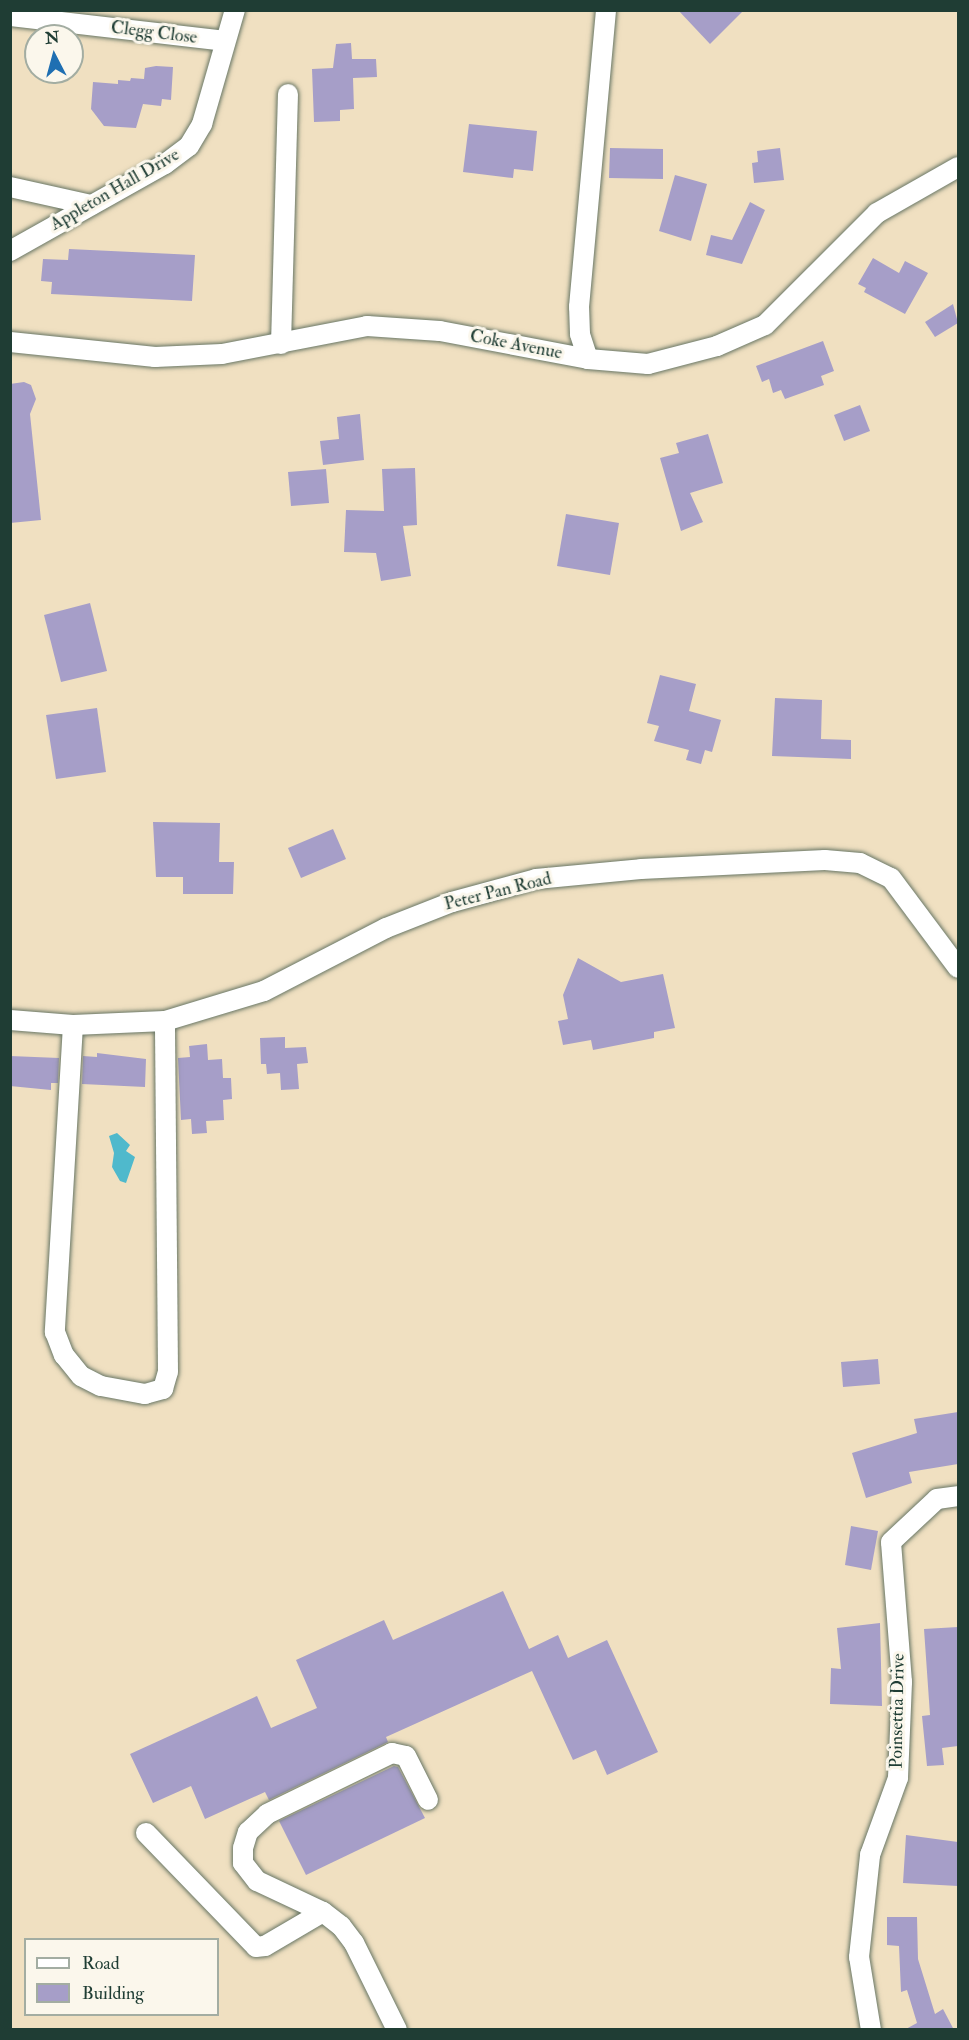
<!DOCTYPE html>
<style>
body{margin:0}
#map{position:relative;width:969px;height:2040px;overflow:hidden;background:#f0e0c1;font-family:"IM FELL Double Pica",serif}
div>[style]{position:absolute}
.water>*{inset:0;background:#4fb9cc}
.building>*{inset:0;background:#a69ec8}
.roads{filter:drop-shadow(0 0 2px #687665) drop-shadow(0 0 2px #687665)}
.minor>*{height:20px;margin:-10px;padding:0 10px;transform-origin:10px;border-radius:10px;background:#fff}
span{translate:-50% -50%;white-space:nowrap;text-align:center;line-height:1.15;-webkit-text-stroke:6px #fbf7ec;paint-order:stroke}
.street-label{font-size:18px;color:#1f3d34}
.frame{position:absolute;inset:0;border:12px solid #1f3d34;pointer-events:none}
.legend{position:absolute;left:24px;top:1938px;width:195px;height:78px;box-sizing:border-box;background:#fbf7ec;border:2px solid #a3ada2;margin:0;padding:8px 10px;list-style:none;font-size:18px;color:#1f3d34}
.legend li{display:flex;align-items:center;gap:12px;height:30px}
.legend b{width:30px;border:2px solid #a3ada2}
.north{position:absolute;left:24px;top:24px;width:60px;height:60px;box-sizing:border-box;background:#fbf7ec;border:2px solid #a3ada2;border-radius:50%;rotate:354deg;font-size:16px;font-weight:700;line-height:24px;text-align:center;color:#1f3d34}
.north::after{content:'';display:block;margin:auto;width:21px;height:27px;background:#1f6fb2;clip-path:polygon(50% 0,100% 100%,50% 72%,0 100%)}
</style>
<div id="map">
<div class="water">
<div style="clip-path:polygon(117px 1133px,130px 1145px,126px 1151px,135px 1157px,126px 1183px,120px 1181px,112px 1167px,114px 1153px,109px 1136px)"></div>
</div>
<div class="building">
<div style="clip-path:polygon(678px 10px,744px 10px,710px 44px)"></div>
<div style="clip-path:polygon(351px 43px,352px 59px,376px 59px,377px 77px,353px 78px,354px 109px,340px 110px,340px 121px,314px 122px,312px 69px,333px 68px,336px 44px)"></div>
<div style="clip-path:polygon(156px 66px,173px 67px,171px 100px,162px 99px,161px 106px,143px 104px,136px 128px,104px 126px,91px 109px,93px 82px,118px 84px,118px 80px,130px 81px,131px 78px,144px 79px,145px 68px)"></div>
<div style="clip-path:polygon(469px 124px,537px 131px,533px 171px,514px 169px,513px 178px,463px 172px)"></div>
<div style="clip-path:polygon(610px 148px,663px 149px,663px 179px,609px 178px)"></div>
<div style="clip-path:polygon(780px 148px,784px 180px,754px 183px,752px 163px,758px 162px,757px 151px)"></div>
<div style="clip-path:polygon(675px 175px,707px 184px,691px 241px,659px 231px)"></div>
<div style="clip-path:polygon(750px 202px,765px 210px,742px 264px,706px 255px,711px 235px,732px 240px)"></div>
<div style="clip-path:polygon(69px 249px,195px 255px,192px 301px,51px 294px,52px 282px,41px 281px,43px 259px,68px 260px)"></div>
<div style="clip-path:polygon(873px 258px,899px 273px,905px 261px,928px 273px,905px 314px,864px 292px,866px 288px,858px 284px)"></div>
<div style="clip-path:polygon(953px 304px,958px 323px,935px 337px,925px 322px)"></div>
<div style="clip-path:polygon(823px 341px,834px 371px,821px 376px,824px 385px,785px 399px,781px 390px,773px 393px,769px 379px,762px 382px,756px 366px)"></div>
<div style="clip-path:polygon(24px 382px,31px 385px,36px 399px,30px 414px,41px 520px,10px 523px,10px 384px)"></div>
<div style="clip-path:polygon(860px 405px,870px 431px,844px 441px,834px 415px)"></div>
<div style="clip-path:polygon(360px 414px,364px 460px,323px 465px,320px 441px,339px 439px,337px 417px)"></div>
<div style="clip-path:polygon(708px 434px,723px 483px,690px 493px,703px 522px,681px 531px,660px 458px,679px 453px,676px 443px)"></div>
<div style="clip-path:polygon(415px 468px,417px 525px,403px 526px,411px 576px,381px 581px,376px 553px,344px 552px,346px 510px,384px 511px,382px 469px)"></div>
<div style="clip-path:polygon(326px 469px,329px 503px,291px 506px,288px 472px)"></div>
<div style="clip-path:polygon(566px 514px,619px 523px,610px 575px,557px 566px)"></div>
<div style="clip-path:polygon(90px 603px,107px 671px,61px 682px,44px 615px)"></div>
<div style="clip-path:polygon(660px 675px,696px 684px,689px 711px,721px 720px,712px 752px,705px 750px,701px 764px,686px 760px,689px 750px,654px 741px,659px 726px,647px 723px)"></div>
<div style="clip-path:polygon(775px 698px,822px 700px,821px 739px,851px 740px,851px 759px,772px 756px)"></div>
<div style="clip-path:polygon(97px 708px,106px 772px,56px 779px,46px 715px)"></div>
<div style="clip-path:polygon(153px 822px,220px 823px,219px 862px,234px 862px,233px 894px,183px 894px,183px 877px,156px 877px)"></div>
<div style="clip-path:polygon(333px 829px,346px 859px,301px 878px,288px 848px)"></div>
<div style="clip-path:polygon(578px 958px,621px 982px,663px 974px,675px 1028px,654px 1032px,654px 1038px,593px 1050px,591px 1040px,563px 1045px,558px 1021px,568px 1019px,563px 995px)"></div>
<div style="clip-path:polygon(285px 1037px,285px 1048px,306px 1047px,308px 1063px,297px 1064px,299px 1089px,281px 1090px,280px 1073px,267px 1074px,266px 1064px,261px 1064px,260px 1038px)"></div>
<div style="clip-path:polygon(207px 1044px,208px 1060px,222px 1059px,223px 1078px,231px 1078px,232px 1099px,223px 1100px,224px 1120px,206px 1121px,207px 1133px,192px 1134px,191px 1119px,181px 1120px,178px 1058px,190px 1057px,189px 1046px)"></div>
<div style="clip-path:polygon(97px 1053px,146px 1059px,145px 1087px,82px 1084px,83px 1056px,97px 1057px)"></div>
<div style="clip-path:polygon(10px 1056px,59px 1058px,58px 1083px,51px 1083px,51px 1090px,10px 1086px)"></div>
<div style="clip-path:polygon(878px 1359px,880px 1384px,843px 1387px,841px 1362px)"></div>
<div style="clip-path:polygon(958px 1412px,958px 1464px,909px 1472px,912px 1483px,866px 1498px,852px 1453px,917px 1433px,914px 1419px)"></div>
<div style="clip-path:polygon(851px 1526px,878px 1531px,871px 1570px,845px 1565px)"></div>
<div style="clip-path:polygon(503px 1591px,529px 1649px,558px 1635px,568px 1658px,607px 1640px,658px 1752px,607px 1775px,596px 1750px,573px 1760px,532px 1671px,386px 1737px,388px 1742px,269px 1800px,265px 1792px,205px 1819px,191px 1786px,153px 1803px,130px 1754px,257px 1696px,271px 1728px,317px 1708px,296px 1660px,384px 1620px,393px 1640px)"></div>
<div style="clip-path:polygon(880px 1623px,882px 1706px,830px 1704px,831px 1668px,841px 1669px,837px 1628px)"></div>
<div style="clip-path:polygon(958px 1627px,958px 1746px,942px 1748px,944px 1765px,927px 1766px,922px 1716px,930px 1715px,924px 1629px)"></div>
<div style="clip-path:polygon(394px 1766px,398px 1767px,425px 1818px,306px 1875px,279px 1821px)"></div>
<div style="clip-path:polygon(906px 1835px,958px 1842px,958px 1886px,903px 1883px)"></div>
<div style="clip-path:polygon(887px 1917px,917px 1917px,918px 1959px,935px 2014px,943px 2009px,954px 2030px,904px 2030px,917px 2023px,907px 1990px,901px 1992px,899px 1946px,887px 1945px)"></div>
</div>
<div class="roads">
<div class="minor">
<div style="left:10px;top:16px;width:216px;rotate:6.6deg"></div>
<div style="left:10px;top:187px;width:83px;rotate:12.5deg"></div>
<div style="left:10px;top:251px;width:178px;rotate:-29.3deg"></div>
<div style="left:165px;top:164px;width:30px;rotate:-37deg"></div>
<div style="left:189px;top:146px;width:26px;rotate:-59deg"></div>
<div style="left:202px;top:124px;width:119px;rotate:-73.9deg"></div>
<div style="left:10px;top:342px;width:146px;rotate:5.9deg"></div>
<div style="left:155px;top:357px;width:67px;rotate:-2.6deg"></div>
<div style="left:222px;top:354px;width:148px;rotate:-10.9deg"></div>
<div style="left:367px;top:326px;width:73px;rotate:3.9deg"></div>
<div style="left:440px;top:331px;width:151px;rotate:10.7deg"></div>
<div style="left:588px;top:359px;width:60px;rotate:4.8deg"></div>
<div style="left:648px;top:364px;width:71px;rotate:-14.6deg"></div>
<div style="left:717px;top:346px;width:52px;rotate:-23.6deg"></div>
<div style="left:765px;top:325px;width:158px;rotate:-45deg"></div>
<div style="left:877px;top:213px;width:93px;rotate:-29.6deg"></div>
<div style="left:281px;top:344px;width:250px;rotate:-88.4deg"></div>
<div style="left:588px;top:359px;width:26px;rotate:-108deg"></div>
<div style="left:580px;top:334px;width:27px;rotate:-92deg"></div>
<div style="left:579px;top:307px;width:298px;rotate:-84.8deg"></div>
<div style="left:10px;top:1020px;width:63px;rotate:4.5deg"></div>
<div style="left:73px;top:1025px;width:92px;rotate:-2.5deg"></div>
<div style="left:165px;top:1021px;width:103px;rotate:-16.9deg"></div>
<div style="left:264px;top:991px;width:137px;rotate:-27.3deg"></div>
<div style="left:386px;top:928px;width:71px;rotate:-21.5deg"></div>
<div style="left:452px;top:902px;width:87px;rotate:-15.3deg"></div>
<div style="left:536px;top:879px;width:105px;rotate:-5.4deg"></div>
<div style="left:641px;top:869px;width:184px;rotate:-2.8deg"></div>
<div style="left:825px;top:860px;width:35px;rotate:5deg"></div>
<div style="left:860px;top:863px;width:34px;rotate:26deg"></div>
<div style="left:891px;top:878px;width:112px;rotate:53.3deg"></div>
<div style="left:73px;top:1025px;width:308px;rotate:93.4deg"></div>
<div style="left:55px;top:1332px;width:25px;rotate:69deg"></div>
<div style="left:64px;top:1355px;width:27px;rotate:51deg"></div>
<div style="left:81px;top:1376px;width:22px;rotate:27deg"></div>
<div style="left:101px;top:1386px;width:45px;rotate:10.3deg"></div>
<div style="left:145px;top:1394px;width:19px;rotate:-16deg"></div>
<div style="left:163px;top:1389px;width:18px;rotate:-74deg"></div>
<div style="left:168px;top:1372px;width:351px;rotate:-90.5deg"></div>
<div style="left:146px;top:1833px;width:158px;rotate:46deg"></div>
<div style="left:256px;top:1947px;width:9px;rotate:-6deg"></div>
<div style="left:265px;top:1946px;width:67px;rotate:-30.4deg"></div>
<div style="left:397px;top:2030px;width:97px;rotate:-116.3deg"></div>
<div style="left:354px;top:1943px;width:21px;rotate:-127deg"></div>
<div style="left:341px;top:1926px;width:23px;rotate:-142deg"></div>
<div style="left:323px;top:1912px;width:73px;rotate:-154.8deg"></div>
<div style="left:257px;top:1881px;width:23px;rotate:-128deg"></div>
<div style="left:243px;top:1863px;width:15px;rotate:-90deg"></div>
<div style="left:243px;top:1848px;width:17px;rotate:-73deg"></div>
<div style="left:248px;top:1832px;width:26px;rotate:-43deg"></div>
<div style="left:267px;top:1814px;width:139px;rotate:-26deg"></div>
<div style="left:392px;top:1753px;width:14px;rotate:12deg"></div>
<div style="left:406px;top:1756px;width:49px;rotate:63.4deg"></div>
<div style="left:871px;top:2030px;width:74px;rotate:-99.3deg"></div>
<div style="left:859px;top:1957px;width:103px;rotate:-83.8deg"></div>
<div style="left:870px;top:1855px;width:82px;rotate:-70deg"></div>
<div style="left:898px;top:1778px;width:96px;rotate:-87.6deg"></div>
<div style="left:902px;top:1682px;width:140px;rotate:-94.5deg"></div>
<div style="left:891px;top:1542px;width:63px;rotate:-43.1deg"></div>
<div style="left:937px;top:1499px;width:21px;rotate:-8deg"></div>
</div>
</div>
<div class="street-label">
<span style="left:154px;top:33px;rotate:7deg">Clegg Close</span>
<span style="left:115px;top:190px;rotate:-30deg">Appleton Hall Drive</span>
<span style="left:516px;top:345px;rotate:11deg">Coke Avenue</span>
<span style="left:498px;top:892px;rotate:-14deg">Peter Pan Road</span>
<span style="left:898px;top:1711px;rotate:-89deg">Poinsettia Drive</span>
</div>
<div class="frame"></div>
<ul class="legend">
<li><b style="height:8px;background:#fff"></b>Road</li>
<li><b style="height:16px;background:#a69ec8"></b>Building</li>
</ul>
<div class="north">N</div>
</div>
